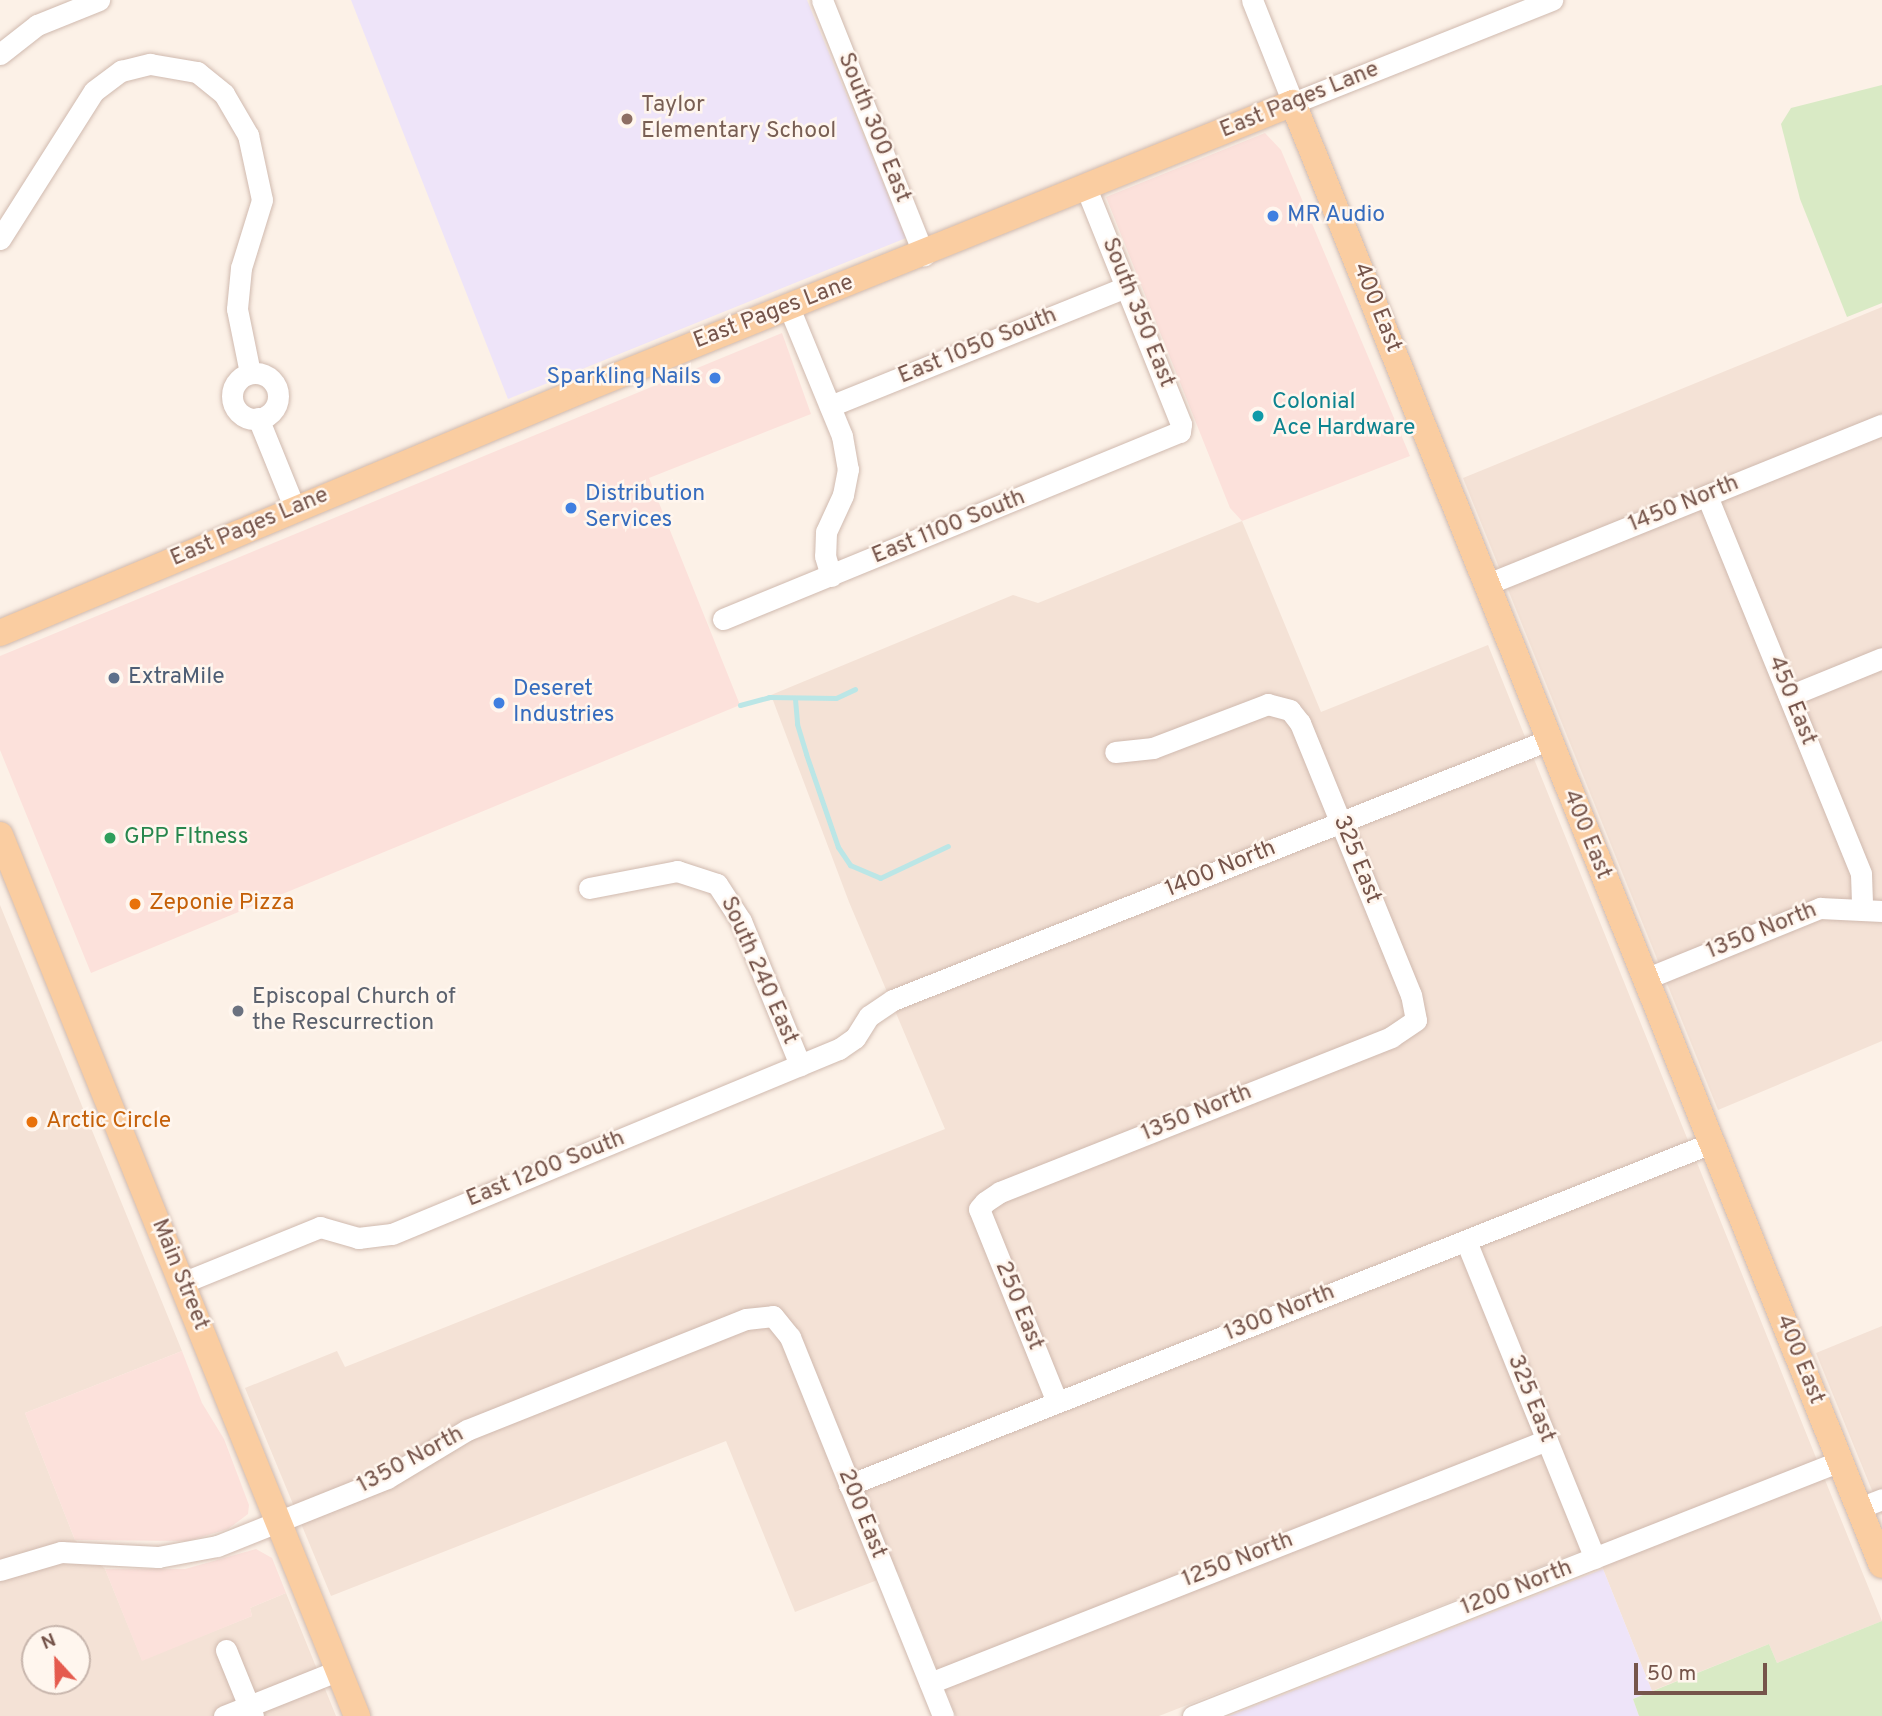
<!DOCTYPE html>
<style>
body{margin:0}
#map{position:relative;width:1882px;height:1716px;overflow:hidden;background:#fcf1e7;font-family:Overpass,sans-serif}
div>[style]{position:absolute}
.residential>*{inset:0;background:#f4e2d6}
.commercial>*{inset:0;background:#fce1db}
.education>*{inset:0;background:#eee4f9}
.green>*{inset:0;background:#d9eac5}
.stream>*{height:5px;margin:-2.5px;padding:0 2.5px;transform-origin:2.5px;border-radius:2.5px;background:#bbe6e6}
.roads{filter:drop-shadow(0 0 2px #d0baaf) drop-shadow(0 0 2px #d0baaf)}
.minor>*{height:21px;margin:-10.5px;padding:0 10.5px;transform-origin:10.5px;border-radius:10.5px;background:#fff}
.minor>.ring{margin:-10.5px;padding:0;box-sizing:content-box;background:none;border:21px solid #fff;border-radius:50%}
.major>*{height:26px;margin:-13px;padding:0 13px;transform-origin:13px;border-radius:13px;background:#facda1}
.dots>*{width:19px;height:19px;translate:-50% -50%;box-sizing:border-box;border:4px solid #fff6ee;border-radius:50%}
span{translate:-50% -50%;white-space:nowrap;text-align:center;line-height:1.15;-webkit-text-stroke:5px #fff6ee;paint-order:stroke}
.street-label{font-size:23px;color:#76554b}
.education-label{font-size:23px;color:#785e54}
.left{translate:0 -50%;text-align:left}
.shop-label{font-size:23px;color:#366cbe}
.right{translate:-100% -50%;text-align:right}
.culture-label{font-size:23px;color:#0d838f}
.service-label{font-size:23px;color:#4e5e75}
.leisure-label{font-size:23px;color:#27864d}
.food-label{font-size:23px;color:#c56008}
.worship-label{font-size:23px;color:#5b616d}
.north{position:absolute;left:21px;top:1625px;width:70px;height:70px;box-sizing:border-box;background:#fff6ee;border:2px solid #c8b6ad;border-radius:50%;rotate:338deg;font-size:19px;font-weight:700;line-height:28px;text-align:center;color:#76554b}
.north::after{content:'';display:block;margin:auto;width:24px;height:32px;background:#e55b4e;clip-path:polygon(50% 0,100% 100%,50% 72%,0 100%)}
.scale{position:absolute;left:1634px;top:1663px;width:133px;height:32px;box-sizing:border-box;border:4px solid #76554b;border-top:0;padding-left:9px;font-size:21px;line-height:24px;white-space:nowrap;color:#76554b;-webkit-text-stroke:5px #fff6ee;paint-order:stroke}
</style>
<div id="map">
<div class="residential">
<div style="clip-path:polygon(1882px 307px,1882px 1041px,1718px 1110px,1463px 478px)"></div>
<div style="clip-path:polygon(1242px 521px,1321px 712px,1488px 645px,1882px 1621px,1777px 1663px,1769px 1644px,1652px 1691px,1603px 1569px,1601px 1543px,1159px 1716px,956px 1716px,898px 1572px,795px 1612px,726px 1441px,331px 1596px,245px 1388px,337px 1351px,345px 1367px,945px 1129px,849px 902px,771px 695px,1013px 595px,1038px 603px)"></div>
<div style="clip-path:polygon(evenodd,0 905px,182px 1351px,25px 1413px,75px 1540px,105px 1569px,142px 1660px,252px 1616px,250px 1608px,286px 1593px,336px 1716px,0 1716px,0 905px,35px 1639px,77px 1639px,77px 1681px,35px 1681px,35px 1639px)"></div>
<div style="clip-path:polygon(1882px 1326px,1882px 1515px,1816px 1353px)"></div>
</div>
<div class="commercial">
<div style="clip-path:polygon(1265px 133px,1281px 150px,1410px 456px,1242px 521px,1230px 508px,1106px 197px)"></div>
<div style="clip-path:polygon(782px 333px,811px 414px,649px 478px,740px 705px,91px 973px,0 750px,0 656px)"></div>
<div style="clip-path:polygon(182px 1351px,202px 1403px,224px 1439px,249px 1505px,248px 1514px,228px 1529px,188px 1541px,75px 1540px,25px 1413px)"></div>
<div style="clip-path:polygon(256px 1549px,272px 1558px,286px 1593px,250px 1608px,252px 1616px,142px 1661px,105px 1569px,185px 1569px)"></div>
</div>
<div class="education">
<div style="clip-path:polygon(351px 0,807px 0,906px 238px,508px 399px)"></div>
<div style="clip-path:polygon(1603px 1569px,1652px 1691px,1633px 1699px,1639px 1716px,1229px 1716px)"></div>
</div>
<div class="green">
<div style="clip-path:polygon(1882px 85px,1882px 303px,1847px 317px,1800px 199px,1781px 124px,1791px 108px)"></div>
<div style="clip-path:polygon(1882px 1621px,1882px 1716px,1639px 1716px,1633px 1699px,1769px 1644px,1777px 1663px)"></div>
</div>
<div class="stream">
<div style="left:795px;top:699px;width:25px;rotate:85deg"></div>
<div style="left:797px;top:724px;width:31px;rotate:73deg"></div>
<div style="left:806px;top:754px;width:98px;rotate:71deg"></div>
<div style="left:838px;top:847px;width:22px;rotate:56deg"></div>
<div style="left:850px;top:865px;width:33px;rotate:23deg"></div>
<div style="left:880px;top:878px;width:75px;rotate:-25.2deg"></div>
<div style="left:740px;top:705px;width:30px;rotate:-15deg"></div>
<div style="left:769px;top:697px;width:67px;rotate:0.9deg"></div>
<div style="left:836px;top:698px;width:21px;rotate:-25deg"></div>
</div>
<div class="roads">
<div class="minor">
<div style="left:822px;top:0;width:275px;rotate:68.2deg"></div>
<div style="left:1252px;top:0;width:111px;rotate:68.3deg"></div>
<div style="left:1293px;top:103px;width:279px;rotate:-21.7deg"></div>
<div style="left:0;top:54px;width:47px;rotate:-38.1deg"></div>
<div style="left:37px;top:25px;width:67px;rotate:-22deg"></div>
<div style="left:0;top:239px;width:175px;rotate:-57.6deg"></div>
<div style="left:94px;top:91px;width:34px;rotate:-37deg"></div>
<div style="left:121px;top:71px;width:30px;rotate:-14deg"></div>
<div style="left:150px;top:64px;width:48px;rotate:9.7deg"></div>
<div style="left:197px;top:72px;width:35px;rotate:39deg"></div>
<div style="left:224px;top:94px;width:48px;rotate:59.7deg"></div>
<div style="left:248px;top:135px;width:66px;rotate:77.8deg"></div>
<div style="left:262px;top:200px;width:71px;rotate:107.2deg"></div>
<div style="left:241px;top:268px;width:41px;rotate:95.6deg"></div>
<div style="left:237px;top:309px;width:65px;rotate:78.5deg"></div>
<div style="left:788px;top:305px;width:142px;rotate:67.6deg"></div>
<div style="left:842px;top:436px;width:34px;rotate:80deg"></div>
<div style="left:848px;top:469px;width:26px;rotate:101deg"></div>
<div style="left:843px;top:495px;width:41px;rotate:114.7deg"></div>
<div style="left:826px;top:532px;width:24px;rotate:92deg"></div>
<div style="left:825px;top:556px;width:21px;rotate:73deg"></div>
<div class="ring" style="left:232px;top:373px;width:25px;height:25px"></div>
<div style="left:830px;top:406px;width:319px;rotate:-21.9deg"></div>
<div style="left:258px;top:418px;width:98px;rotate:67.9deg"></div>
<div style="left:1707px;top:496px;width:408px;rotate:67.8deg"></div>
<div style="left:1861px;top:874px;width:35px;rotate:88deg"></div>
<div style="left:1485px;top:585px;width:428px;rotate:-22deg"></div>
<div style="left:723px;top:619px;width:494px;rotate:-22.3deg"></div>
<div style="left:1180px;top:432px;width:8px;rotate:-83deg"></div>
<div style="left:1181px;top:424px;width:254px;rotate:-111.9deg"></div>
<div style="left:1789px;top:696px;width:100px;rotate:-22.2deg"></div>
<div style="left:589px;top:888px;width:90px;rotate:-10.9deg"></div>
<div style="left:677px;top:871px;width:42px;rotate:18deg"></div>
<div style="left:717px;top:884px;width:44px;rotate:57deg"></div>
<div style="left:741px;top:921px;width:156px;rotate:67.7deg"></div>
<div style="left:1645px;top:979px;width:189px;rotate:-22.1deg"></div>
<div style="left:1820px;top:908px;width:62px;rotate:2.8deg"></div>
<div style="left:1466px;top:1241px;width:342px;rotate:67.9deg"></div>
<div style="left:182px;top:1283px;width:149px;rotate:-22.1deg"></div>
<div style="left:320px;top:1227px;width:40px;rotate:16deg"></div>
<div style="left:358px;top:1238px;width:34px;rotate:-7deg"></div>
<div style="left:392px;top:1234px;width:484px;rotate:-22.5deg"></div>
<div style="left:839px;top:1049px;width:19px;rotate:-35deg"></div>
<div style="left:855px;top:1038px;width:26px;rotate:-58deg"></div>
<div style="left:869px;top:1016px;width:29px;rotate:-34deg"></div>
<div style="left:893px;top:1000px;width:705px;rotate:-21.65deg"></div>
<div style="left:1057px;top:1402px;width:208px;rotate:-112deg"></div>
<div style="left:979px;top:1209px;width:9px;rotate:-49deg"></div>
<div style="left:985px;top:1202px;width:18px;rotate:-34deg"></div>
<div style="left:1000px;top:1192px;width:421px;rotate:-21.6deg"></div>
<div style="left:1391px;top:1037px;width:30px;rotate:-34deg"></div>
<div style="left:1416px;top:1020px;width:25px;rotate:-101deg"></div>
<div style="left:1411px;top:995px;width:294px;rotate:-112.2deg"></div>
<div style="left:1300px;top:723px;width:16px;rotate:-128deg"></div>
<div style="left:1290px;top:710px;width:23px;rotate:-165deg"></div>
<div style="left:1268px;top:704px;width:123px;rotate:159.1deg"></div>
<div style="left:1153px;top:748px;width:38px;rotate:174deg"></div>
<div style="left:849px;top:1485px;width:927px;rotate:-21.64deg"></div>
<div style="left:1859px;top:1508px;width:25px;rotate:-21deg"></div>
<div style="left:0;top:1570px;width:64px;rotate:-16.4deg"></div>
<div style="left:61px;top:1552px;width:97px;rotate:3deg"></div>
<div style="left:158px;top:1557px;width:60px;rotate:-10.6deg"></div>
<div style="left:217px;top:1546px;width:183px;rotate:-21.8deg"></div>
<div style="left:387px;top:1478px;width:93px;rotate:-31deg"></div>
<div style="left:467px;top:1430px;width:300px;rotate:-21.7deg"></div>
<div style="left:746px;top:1319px;width:27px;rotate:-6deg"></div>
<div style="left:773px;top:1316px;width:27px;rotate:51deg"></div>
<div style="left:790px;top:1337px;width:409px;rotate:68deg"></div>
<div style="left:226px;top:1650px;width:71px;rotate:67.8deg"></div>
<div style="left:930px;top:1683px;width:663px;rotate:-21.5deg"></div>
<div style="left:224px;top:1716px;width:124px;rotate:-21.8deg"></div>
<div style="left:1193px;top:1716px;width:695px;rotate:-21.51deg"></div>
</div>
<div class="major">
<div style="left:0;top:633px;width:636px;rotate:-22.65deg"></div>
<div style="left:587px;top:388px;width:761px;rotate:-21.98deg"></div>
<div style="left:1293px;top:103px;width:1576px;rotate:68.06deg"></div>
<div style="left:0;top:835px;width:951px;rotate:67.94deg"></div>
</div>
</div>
<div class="dots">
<div style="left:627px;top:119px;background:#8d6e63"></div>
<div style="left:1273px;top:216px;background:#3f7fe0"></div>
<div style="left:715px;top:378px;background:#3f7fe0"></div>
<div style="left:1258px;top:416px;background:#0f9aa8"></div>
<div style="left:571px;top:508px;background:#3f7fe0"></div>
<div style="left:114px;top:678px;background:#5c6f8a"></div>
<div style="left:499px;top:703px;background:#3f7fe0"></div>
<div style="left:110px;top:838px;background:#2e9e5b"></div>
<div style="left:135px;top:904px;background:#e8710a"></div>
<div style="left:238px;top:1011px;background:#6b7280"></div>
<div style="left:32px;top:1122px;background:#e8710a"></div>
</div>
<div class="street-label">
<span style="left:1300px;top:101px;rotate:-22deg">East Pages Lane</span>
<span style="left:873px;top:128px;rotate:68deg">South 300 East</span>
<span style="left:1376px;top:308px;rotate:68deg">400 East</span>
<span style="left:774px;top:313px;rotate:-21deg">East Pages Lane</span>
<span style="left:1137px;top:313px;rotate:68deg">South 350 East</span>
<span style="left:978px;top:347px;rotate:-22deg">East 1050 South</span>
<span style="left:1684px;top:505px;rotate:-22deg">1450 North</span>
<span style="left:250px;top:528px;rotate:-23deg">East Pages Lane</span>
<span style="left:949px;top:528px;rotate:-22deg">East 1100 South</span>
<span style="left:1791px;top:701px;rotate:68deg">450 East</span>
<span style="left:1586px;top:835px;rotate:68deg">400 East</span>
<span style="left:1356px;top:860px;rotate:68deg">325 East</span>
<span style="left:1221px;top:870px;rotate:-22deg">1400 North</span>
<span style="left:1762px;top:932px;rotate:-22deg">1350 North</span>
<span style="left:758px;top:971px;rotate:66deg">South 240 East</span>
<span style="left:1197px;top:1114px;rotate:-22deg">1350 North</span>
<span style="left:546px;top:1170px;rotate:-22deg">East 1200 South</span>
<span style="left:179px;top:1275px;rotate:68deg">Main Street</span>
<span style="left:1018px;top:1306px;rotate:68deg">250 East</span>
<span style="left:1280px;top:1314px;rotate:-22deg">1300 North</span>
<span style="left:1799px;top:1360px;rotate:68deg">400 East</span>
<span style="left:1530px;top:1399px;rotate:68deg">325 East</span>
<span style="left:411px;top:1461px;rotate:-28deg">1350 North</span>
<span style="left:861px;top:1514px;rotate:68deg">200 East</span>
<span style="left:1238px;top:1561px;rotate:-21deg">1250 North</span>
<span style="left:1517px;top:1589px;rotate:-21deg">1200 North</span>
</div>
<div class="education-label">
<span class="left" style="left:641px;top:119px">Taylor<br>Elementary School</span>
</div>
<div class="shop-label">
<span class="left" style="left:1287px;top:216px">MR Audio</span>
<span class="right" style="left:701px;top:378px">Sparkling Nails</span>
<span class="left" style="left:585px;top:508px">Distribution<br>Services</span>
<span class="left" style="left:513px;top:703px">Deseret<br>Industries</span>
</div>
<div class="culture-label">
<span class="left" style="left:1272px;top:416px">Colonial<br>Ace Hardware</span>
</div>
<div class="service-label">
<span class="left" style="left:128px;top:678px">ExtraMile</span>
</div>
<div class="leisure-label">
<span class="left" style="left:124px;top:838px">GPP FItness</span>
</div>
<div class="food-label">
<span class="left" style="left:149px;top:904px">Zeponie Pizza</span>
<span class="left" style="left:46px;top:1122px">Arctic Circle</span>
</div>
<div class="worship-label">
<span class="left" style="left:252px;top:1011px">Episcopal Church of<br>the Rescurrection</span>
</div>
<div class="north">N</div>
<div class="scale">50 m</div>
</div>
